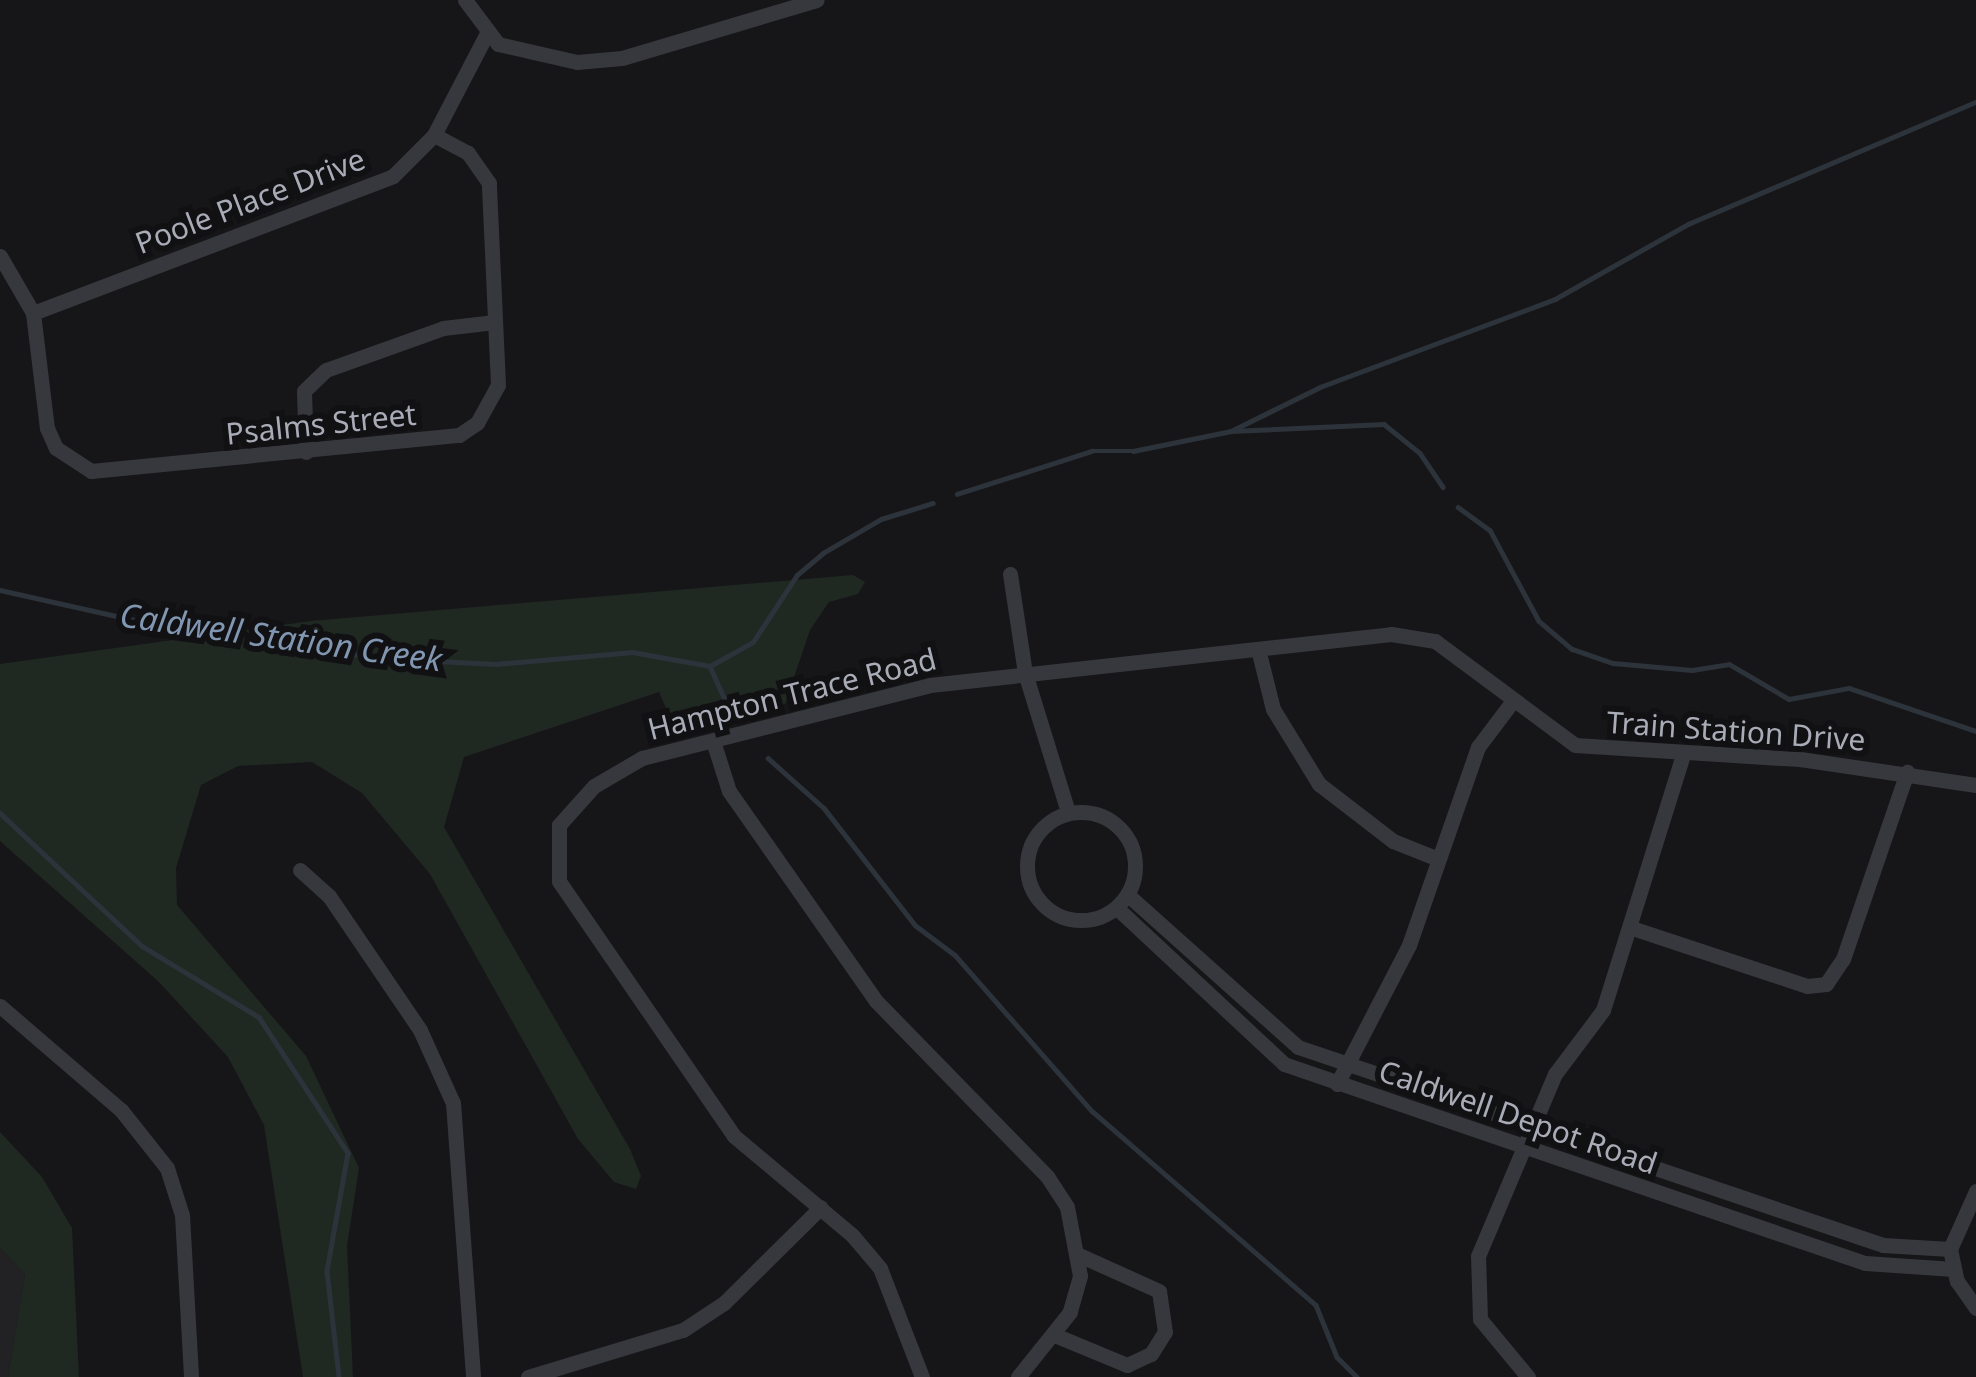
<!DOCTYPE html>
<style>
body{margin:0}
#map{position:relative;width:1976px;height:1377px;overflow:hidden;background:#161618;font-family:"Noto Sans",sans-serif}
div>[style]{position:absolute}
.built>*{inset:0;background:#222225}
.green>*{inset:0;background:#202822}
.stream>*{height:4.5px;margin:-2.25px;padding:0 2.25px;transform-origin:2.25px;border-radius:2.25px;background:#2d333b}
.minor>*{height:15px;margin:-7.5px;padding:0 7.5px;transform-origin:7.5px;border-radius:7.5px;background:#37383d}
.minor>.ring{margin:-7.5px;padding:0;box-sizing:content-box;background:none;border:15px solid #37383d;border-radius:50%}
span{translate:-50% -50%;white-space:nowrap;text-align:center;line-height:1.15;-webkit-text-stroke:12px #111113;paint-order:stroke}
.street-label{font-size:30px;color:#a9acb7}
.water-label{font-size:33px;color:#8196b1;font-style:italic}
</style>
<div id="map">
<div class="built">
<div style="clip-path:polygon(0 1248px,25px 1274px,8px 1377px,0 1377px)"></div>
</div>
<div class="green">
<div style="clip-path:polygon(853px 575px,865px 582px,858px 594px,829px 602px,810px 630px,785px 704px,674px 726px,659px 692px,464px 757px,444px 827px,630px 1149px,641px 1176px,636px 1189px,614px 1182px,578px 1139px,430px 874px,362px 793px,312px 762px,238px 766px,201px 785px,176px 868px,177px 905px,306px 1056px,359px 1168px,347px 1246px,353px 1377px,303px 1377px,264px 1125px,228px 1057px,159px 982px,0 841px,0 664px,311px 621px)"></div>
<div style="clip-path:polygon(0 1132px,42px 1177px,72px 1228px,79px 1377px,8px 1377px,25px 1274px,0 1248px)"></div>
</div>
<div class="stream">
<div style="left:1231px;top:431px;width:99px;rotate:-26.3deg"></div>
<div style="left:1320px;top:387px;width:251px;rotate:-20.5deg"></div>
<div style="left:1555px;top:299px;width:153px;rotate:-29.4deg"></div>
<div style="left:1688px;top:224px;width:313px;rotate:-23deg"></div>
<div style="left:957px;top:494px;width:142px;rotate:-17.7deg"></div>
<div style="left:1092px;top:451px;width:41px"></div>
<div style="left:1133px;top:451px;width:100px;rotate:-11.5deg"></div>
<div style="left:1231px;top:431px;width:153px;rotate:-2.6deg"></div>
<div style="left:1384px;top:424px;width:46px;rotate:38.9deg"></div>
<div style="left:1420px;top:453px;width:41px;rotate:55.9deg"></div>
<div style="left:1458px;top:507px;width:39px;rotate:36deg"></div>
<div style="left:1490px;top:530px;width:103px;rotate:61.7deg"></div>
<div style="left:1539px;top:621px;width:43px;rotate:40.3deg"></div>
<div style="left:1572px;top:649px;width:43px;rotate:18.9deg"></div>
<div style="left:1613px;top:663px;width:79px;rotate:5.1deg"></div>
<div style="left:1692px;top:670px;width:37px;rotate:-9deg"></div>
<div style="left:1729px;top:664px;width:69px;rotate:30.3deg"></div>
<div style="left:1789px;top:699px;width:61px;rotate:-10.4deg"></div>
<div style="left:1849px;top:688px;width:134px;rotate:18.7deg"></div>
<div style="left:0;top:590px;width:161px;rotate:12.6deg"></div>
<div style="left:157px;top:625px;width:222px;rotate:8.5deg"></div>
<div style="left:377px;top:658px;width:119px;rotate:2.9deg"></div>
<div style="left:496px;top:664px;width:137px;rotate:-5deg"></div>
<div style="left:632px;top:652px;width:79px;rotate:10.2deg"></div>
<div style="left:710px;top:666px;width:49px;rotate:-29.2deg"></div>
<div style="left:753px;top:642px;width:80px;rotate:-56.7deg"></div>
<div style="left:797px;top:575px;width:34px;rotate:-40deg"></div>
<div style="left:823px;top:553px;width:67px;rotate:-30.4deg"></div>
<div style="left:881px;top:519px;width:54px;rotate:-17.1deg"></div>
<div style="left:710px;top:666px;width:36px;rotate:66deg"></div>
<div style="left:768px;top:758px;width:75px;rotate:41.8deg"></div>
<div style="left:824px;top:808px;width:148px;rotate:52.1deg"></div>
<div style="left:915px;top:925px;width:50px;rotate:36.9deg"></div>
<div style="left:955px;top:955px;width:208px;rotate:48.7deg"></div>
<div style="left:1092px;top:1111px;width:296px;rotate:40.9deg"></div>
<div style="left:1316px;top:1305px;width:56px;rotate:68deg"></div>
<div style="left:1337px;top:1357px;width:28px;rotate:45deg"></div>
<div style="left:0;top:813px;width:195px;rotate:43.1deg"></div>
<div style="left:142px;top:946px;width:137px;rotate:31.3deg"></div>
<div style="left:259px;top:1017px;width:163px;rotate:56.8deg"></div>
<div style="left:348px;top:1153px;width:120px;rotate:100.1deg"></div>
<div style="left:327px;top:1271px;width:107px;rotate:83.5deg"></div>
</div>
<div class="minor">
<div style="left:465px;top:0;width:55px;rotate:53.1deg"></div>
<div style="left:498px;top:44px;width:81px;rotate:12.8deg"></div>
<div style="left:577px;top:62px;width:45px;rotate:-5.1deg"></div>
<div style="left:622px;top:58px;width:203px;rotate:-16.6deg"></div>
<div style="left:0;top:256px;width:66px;rotate:59.9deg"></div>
<div style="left:33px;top:313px;width:116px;rotate:83.1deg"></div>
<div style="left:47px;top:428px;width:22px;rotate:66deg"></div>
<div style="left:56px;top:448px;width:42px;rotate:33.3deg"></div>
<div style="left:91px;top:471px;width:370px;rotate:-5.6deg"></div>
<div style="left:459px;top:435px;width:22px;rotate:-34deg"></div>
<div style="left:477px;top:423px;width:43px;rotate:-61.1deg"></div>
<div style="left:498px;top:385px;width:202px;rotate:-92.6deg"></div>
<div style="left:489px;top:183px;width:37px;rotate:-125deg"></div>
<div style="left:468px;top:153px;width:38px;rotate:-152deg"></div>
<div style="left:33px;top:313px;width:385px;rotate:-20.8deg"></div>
<div style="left:393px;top:176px;width:58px;rotate:-45deg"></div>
<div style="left:434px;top:135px;width:113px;rotate:-62.5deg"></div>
<div style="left:306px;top:452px;width:61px;rotate:-91.9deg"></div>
<div style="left:304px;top:391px;width:30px;rotate:-44deg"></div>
<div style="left:326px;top:370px;width:124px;rotate:-19.7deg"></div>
<div style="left:443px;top:328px;width:52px;rotate:-6.6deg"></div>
<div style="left:1010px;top:574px;width:100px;rotate:81.4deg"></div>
<div style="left:1025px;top:673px;width:142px;rotate:72.8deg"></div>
<div style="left:1258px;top:649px;width:62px;rotate:76deg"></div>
<div style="left:1273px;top:709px;width:88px;rotate:58.5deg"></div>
<div style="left:1319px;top:784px;width:93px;rotate:37.6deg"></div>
<div style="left:1393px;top:841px;width:48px;rotate:21.8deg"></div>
<div style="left:713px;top:741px;width:52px;rotate:72.3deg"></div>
<div style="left:729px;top:791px;width:256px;rotate:55deg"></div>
<div style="left:876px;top:1001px;width:245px;rotate:45.7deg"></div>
<div style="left:1047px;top:1176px;width:37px;rotate:57deg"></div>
<div style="left:1067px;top:1207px;width:70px;rotate:79.3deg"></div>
<div style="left:1080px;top:1276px;width:37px;rotate:106deg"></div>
<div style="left:1070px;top:1312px;width:83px;rotate:128.7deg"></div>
<div class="ring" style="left:1027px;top:812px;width:93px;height:93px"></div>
<div style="left:300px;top:870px;width:39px;rotate:42deg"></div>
<div style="left:329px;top:896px;width:162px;rotate:55.8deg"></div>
<div style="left:420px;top:1030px;width:80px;rotate:65.7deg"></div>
<div style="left:453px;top:1103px;width:275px;rotate:85.8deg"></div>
<div style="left:1128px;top:895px;width:228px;rotate:41.8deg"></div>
<div style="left:1298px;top:1047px;width:618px;rotate:18.7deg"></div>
<div style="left:1883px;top:1245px;width:67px;rotate:3.4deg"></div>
<div style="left:1119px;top:910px;width:226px;rotate:43deg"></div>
<div style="left:1284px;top:1064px;width:614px;rotate:18.91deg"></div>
<div style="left:1865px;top:1263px;width:89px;rotate:3.9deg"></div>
<div style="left:1632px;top:928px;width:184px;rotate:18.3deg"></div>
<div style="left:1807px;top:986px;width:19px;rotate:-6deg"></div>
<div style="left:1826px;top:984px;width:30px;rotate:-56deg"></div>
<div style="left:1843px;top:959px;width:198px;rotate:-71.1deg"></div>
<div style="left:0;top:1006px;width:160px;rotate:40.7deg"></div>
<div style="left:121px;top:1110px;width:74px;rotate:51.6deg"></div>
<div style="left:167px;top:1168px;width:49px;rotate:72.3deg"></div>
<div style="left:182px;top:1215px;width:162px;rotate:86.8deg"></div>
<div style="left:1337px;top:1084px;width:157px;rotate:-62.6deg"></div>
<div style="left:1409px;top:945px;width:210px;rotate:-70.8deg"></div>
<div style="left:1478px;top:747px;width:56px;rotate:-52.9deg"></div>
<div style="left:1976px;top:1191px;width:64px;rotate:114.1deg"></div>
<div style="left:1950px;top:1249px;width:33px;rotate:78deg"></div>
<div style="left:1957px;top:1281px;width:33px;rotate:55deg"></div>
<div style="left:1057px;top:1336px;width:76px;rotate:22.5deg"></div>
<div style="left:1127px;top:1365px;width:26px;rotate:-25deg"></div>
<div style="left:1151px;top:1354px;width:26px;rotate:-58deg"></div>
<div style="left:1165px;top:1332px;width:41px;rotate:-98.3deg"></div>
<div style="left:1159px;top:1291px;width:88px;rotate:-155.8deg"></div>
<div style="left:528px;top:1377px;width:162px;rotate:-16.9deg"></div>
<div style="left:683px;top:1330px;width:49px;rotate:-33.4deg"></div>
<div style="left:724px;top:1303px;width:136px;rotate:-44.7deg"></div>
<div style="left:922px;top:1377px;width:117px;rotate:-111.1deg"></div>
<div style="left:880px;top:1268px;width:43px;rotate:-130.3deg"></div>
<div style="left:852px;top:1235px;width:154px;rotate:-140deg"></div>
<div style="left:734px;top:1136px;width:309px;rotate:-124.5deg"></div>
<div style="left:559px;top:881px;width:56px;rotate:-90deg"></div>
<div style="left:559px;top:825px;width:52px;rotate:-48.1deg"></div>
<div style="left:594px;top:786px;width:56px;rotate:-30.3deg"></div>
<div style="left:642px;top:758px;width:297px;rotate:-14.2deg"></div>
<div style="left:930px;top:685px;width:464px;rotate:-6.3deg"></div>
<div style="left:1391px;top:634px;width:45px;rotate:9deg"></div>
<div style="left:1435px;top:641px;width:174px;rotate:36.6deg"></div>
<div style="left:1575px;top:745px;width:225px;rotate:3.6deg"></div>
<div style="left:1800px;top:759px;width:178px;rotate:8.4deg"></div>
<div style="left:1528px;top:1377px;width:75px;rotate:-129.6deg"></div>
<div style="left:1480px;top:1319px;width:63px;rotate:-91.8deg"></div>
<div style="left:1478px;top:1256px;width:198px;rotate:-67.1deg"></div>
<div style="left:1555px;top:1074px;width:80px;rotate:-53.1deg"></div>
<div style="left:1603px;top:1010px;width:270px;rotate:-72.6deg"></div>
</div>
<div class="street-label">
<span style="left:250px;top:201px;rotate:-21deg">Poole Place Drive</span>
<span style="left:321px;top:424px;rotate:-6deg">Psalms Street</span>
<span style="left:792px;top:694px;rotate:-14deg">Hampton Trace Road</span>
<span style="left:1736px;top:731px;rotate:4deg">Train Station Drive</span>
<span style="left:1518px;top:1117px;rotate:19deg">Caldwell Depot Road</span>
</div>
<div class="water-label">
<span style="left:281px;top:637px;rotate:8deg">Caldwell Station Creek</span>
</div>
</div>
